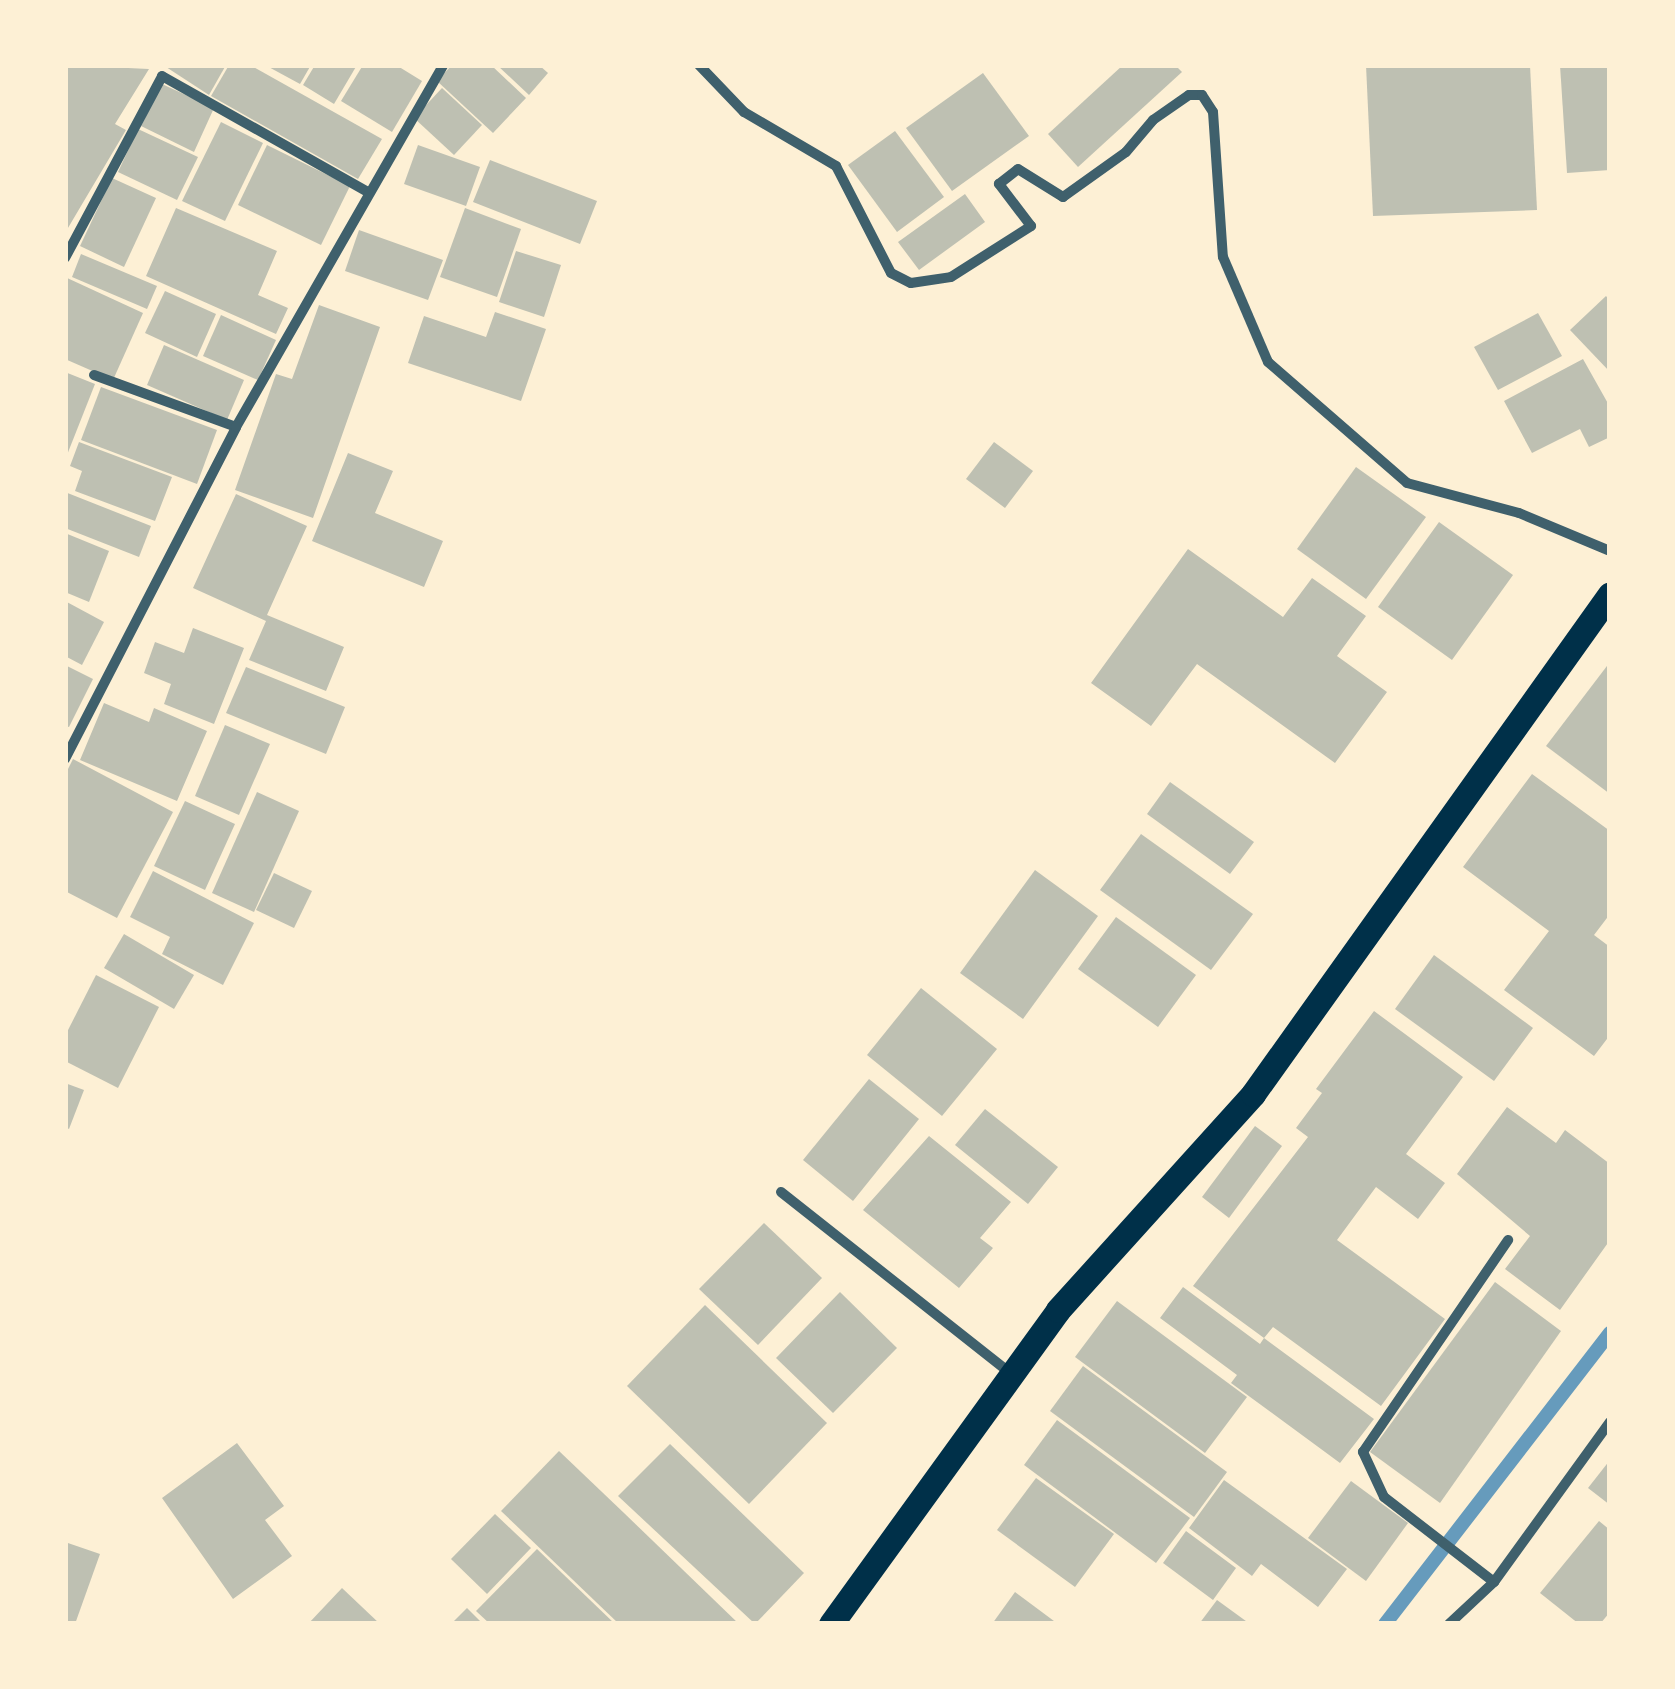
<!DOCTYPE html>
<style>
body{margin:0}
#map{position:relative;width:1675px;height:1689px;overflow:hidden;background:#fdf0d5;font-family:"Space Grotesk",sans-serif}
div>[style]{position:absolute}
.stream>*{height:14px;margin:-7px;padding:0 7px;transform-origin:7px;border-radius:7px;background:#669bbc}
.building>*{inset:0;background:#bec0b2}
.minor>*{height:10px;margin:-5px;padding:0 5px;transform-origin:5px;border-radius:5px;background:#3f606c}
.primary>*{height:25px;margin:-12.5px;padding:0 12.5px;transform-origin:12.5px;border-radius:12.5px;background:#003049}
span{translate:-50% -50%;white-space:nowrap;text-align:center;line-height:1.15;-webkit-text-stroke:8px #fdf0d5;paint-order:stroke}
.frame{position:absolute;inset:0;border:68px solid #fdf0d5;pointer-events:none}
</style>
<div id="map">
<div class="stream">
<div style="left:1385px;top:1624px;width:368px;rotate:-52.3deg"></div>
</div>
<div class="building">
<div style="clip-path:polygon(65px 65px,149px 69px,115px 124px,126px 130px,65px 233px)"></div>
<div style="clip-path:polygon(163px 65px,226px 65px,209px 95px)"></div>
<div style="clip-path:polygon(229px 65px,250px 65px,382px 139px,358px 179px,211px 96px)"></div>
<div style="clip-path:polygon(265px 65px,311px 65px,300px 84px)"></div>
<div style="clip-path:polygon(315px 65px,357px 65px,334px 104px,303px 85px)"></div>
<div style="clip-path:polygon(363px 65px,396px 65px,422px 81px,392px 132px,341px 101px)"></div>
<div style="clip-path:polygon(452px 65px,491px 65px,526px 98px,493px 133px,437px 81px)"></div>
<div style="clip-path:polygon(497px 65px,539px 65px,548px 73px,529px 95px)"></div>
<div style="clip-path:polygon(1123px 65px,1175px 65px,1182px 72px,1078px 167px,1048px 134px)"></div>
<div style="clip-path:polygon(1366px 65px,1530px 65px,1537px 210px,1373px 216px)"></div>
<div style="clip-path:polygon(1560px 65px,1610px 65px,1610px 170px,1567px 173px)"></div>
<div style="clip-path:polygon(983px 73px,1029px 136px,952px 191px,906px 128px)"></div>
<div style="clip-path:polygon(162px 84px,214px 108px,194px 152px,141px 126px)"></div>
<div style="clip-path:polygon(442px 88px,482px 125px,454px 155px,414px 118px)"></div>
<div style="clip-path:polygon(221px 122px,263px 143px,225px 221px,182px 201px)"></div>
<div style="clip-path:polygon(138px 129px,198px 157px,177px 200px,118px 172px)"></div>
<div style="clip-path:polygon(895px 131px,944px 197px,897px 232px,848px 165px)"></div>
<div style="clip-path:polygon(267px 145px,350px 186px,321px 245px,238px 205px)"></div>
<div style="clip-path:polygon(418px 145px,480px 167px,466px 206px,404px 184px)"></div>
<div style="clip-path:polygon(490px 160px,597px 201px,580px 244px,473px 202px)"></div>
<div style="clip-path:polygon(112px 178px,156px 198px,124px 267px,80px 246px)"></div>
<div style="clip-path:polygon(965px 194px,985px 222px,919px 270px,898px 242px)"></div>
<div style="clip-path:polygon(176px 208px,277px 251px,258px 295px,288px 308px,276px 334px,146px 276px)"></div>
<div style="clip-path:polygon(465px 208px,521px 229px,497px 297px,440px 277px)"></div>
<div style="clip-path:polygon(359px 230px,443px 260px,428px 300px,345px 271px)"></div>
<div style="clip-path:polygon(516px 251px,561px 265px,544px 317px,499px 302px)"></div>
<div style="clip-path:polygon(81px 254px,157px 286px,147px 309px,72px 277px)"></div>
<div style="clip-path:polygon(65px 277px,143px 313px,113px 380px,65px 359px)"></div>
<div style="clip-path:polygon(165px 291px,216px 314px,197px 357px,145px 333px)"></div>
<div style="clip-path:polygon(1606px 296px,1610px 301px,1610px 372px,1570px 330px)"></div>
<div style="clip-path:polygon(319px 305px,380px 327px,313px 518px,235px 490px,276px 374px,292px 379px)"></div>
<div style="clip-path:polygon(495px 312px,546px 329px,521px 401px,408px 363px,424px 316px,486px 337px)"></div>
<div style="clip-path:polygon(1538px 313px,1562px 356px,1498px 390px,1474px 347px)"></div>
<div style="clip-path:polygon(221px 315px,276px 340px,258px 380px,203px 356px)"></div>
<div style="clip-path:polygon(164px 345px,244px 380px,227px 420px,147px 385px)"></div>
<div style="clip-path:polygon(1583px 359px,1610px 407px,1610px 437px,1589px 447px,1580px 429px,1532px 453px,1504px 401px)"></div>
<div style="clip-path:polygon(65px 372px,95px 384px,65px 460px)"></div>
<div style="clip-path:polygon(101px 387px,217px 430px,197px 484px,81px 440px)"></div>
<div style="clip-path:polygon(79px 442px,172px 477px,155px 521px,75px 491px,82px 471px,70px 466px)"></div>
<div style="clip-path:polygon(994px 442px,1033px 471px,1005px 508px,966px 479px)"></div>
<div style="clip-path:polygon(348px 453px,393px 471px,375px 513px,443px 541px,424px 587px,312px 541px)"></div>
<div style="clip-path:polygon(1356px 467px,1426px 517px,1366px 599px,1297px 549px)"></div>
<div style="clip-path:polygon(65px 492px,151px 526px,139px 557px,65px 528px)"></div>
<div style="clip-path:polygon(236px 494px,307px 526px,267px 615px,344px 647px,326px 691px,249px 660px,266px 621px,193px 588px)"></div>
<div style="clip-path:polygon(1439px 522px,1513px 575px,1452px 660px,1378px 607px)"></div>
<div style="clip-path:polygon(65px 533px,109px 551px,89px 602px,65px 592px)"></div>
<div style="clip-path:polygon(1188px 549px,1283px 617px,1312px 578px,1366px 616px,1337px 656px,1387px 692px,1335px 763px,1197px 664px,1151px 726px,1091px 683px)"></div>
<div style="clip-path:polygon(65px 601px,104px 622px,82px 665px,65px 656px)"></div>
<div style="clip-path:polygon(193px 628px,244px 648px,214px 724px,164px 704px,171px 684px,144px 673px,155px 642px,184px 653px)"></div>
<div style="clip-path:polygon(1610px 662px,1610px 794px,1546px 746px)"></div>
<div style="clip-path:polygon(65px 665px,93px 679px,69px 727px,65px 726px)"></div>
<div style="clip-path:polygon(246px 667px,345px 707px,326px 754px,226px 713px)"></div>
<div style="clip-path:polygon(104px 703px,149px 722px,154px 708px,207px 731px,177px 801px,80px 760px)"></div>
<div style="clip-path:polygon(225px 725px,270px 744px,239px 815px,195px 796px)"></div>
<div style="clip-path:polygon(73px 759px,173px 812px,117px 918px,65px 891px,65px 775px)"></div>
<div style="clip-path:polygon(1532px 774px,1610px 831px,1610px 914px,1594px 935px,1610px 947px,1610px 1035px,1594px 1056px,1504px 990px,1549px 931px,1463px 867px)"></div>
<div style="clip-path:polygon(1170px 782px,1254px 842px,1230px 874px,1147px 814px)"></div>
<div style="clip-path:polygon(257px 792px,299px 811px,254px 912px,212px 893px)"></div>
<div style="clip-path:polygon(185px 801px,235px 824px,205px 890px,154px 866px)"></div>
<div style="clip-path:polygon(1141px 834px,1253px 914px,1211px 970px,1100px 890px)"></div>
<div style="clip-path:polygon(1035px 870px,1098px 916px,1023px 1019px,960px 973px)"></div>
<div style="clip-path:polygon(153px 871px,254px 923px,223px 985px,162px 954px,170px 937px,130px 917px)"></div>
<div style="clip-path:polygon(274px 873px,312px 891px,294px 928px,256px 910px)"></div>
<div style="clip-path:polygon(1116px 917px,1196px 975px,1158px 1027px,1078px 969px)"></div>
<div style="clip-path:polygon(124px 934px,194px 975px,174px 1009px,104px 968px)"></div>
<div style="clip-path:polygon(1434px 955px,1533px 1028px,1494px 1081px,1395px 1009px)"></div>
<div style="clip-path:polygon(96px 975px,159px 1007px,118px 1088px,65px 1061px,65px 1036px)"></div>
<div style="clip-path:polygon(921px 988px,997px 1049px,942px 1116px,867px 1055px)"></div>
<div style="clip-path:polygon(1374px 1011px,1463px 1077px,1406px 1154px,1445px 1183px,1418px 1219px,1376px 1187px,1337px 1240px,1445px 1319px,1381px 1406px,1273px 1327px,1264px 1338px,1374px 1419px,1340px 1463px,1231px 1383px,1237px 1375px,1160px 1318px,1183px 1287px,1260px 1344px,1264px 1338px,1193px 1286px,1308px 1137px,1296px 1128px,1322px 1093px,1316px 1089px)"></div>
<div style="clip-path:polygon(869px 1079px,919px 1119px,853px 1201px,803px 1160px)"></div>
<div style="clip-path:polygon(65px 1083px,84px 1090px,69px 1129px,65px 1127px)"></div>
<div style="clip-path:polygon(1507px 1107px,1556px 1143px,1565px 1130px,1610px 1164px,1610px 1240px,1560px 1310px,1505px 1269px,1530px 1236px,1457px 1174px)"></div>
<div style="clip-path:polygon(985px 1109px,1058px 1167px,1028px 1204px,955px 1145px)"></div>
<div style="clip-path:polygon(1255px 1126px,1282px 1146px,1229px 1218px,1202px 1197px)"></div>
<div style="clip-path:polygon(929px 1136px,1011px 1202px,980px 1238px,993px 1248px,959px 1288px,863px 1210px)"></div>
<div style="clip-path:polygon(764px 1223px,822px 1278px,758px 1345px,699px 1289px)"></div>
<div style="clip-path:polygon(1495px 1282px,1561px 1331px,1440px 1503px,1370px 1452px)"></div>
<div style="clip-path:polygon(840px 1292px,897px 1348px,833px 1413px,776px 1358px)"></div>
<div style="clip-path:polygon(1117px 1301px,1247px 1397px,1205px 1453px,1075px 1357px)"></div>
<div style="clip-path:polygon(705px 1305px,827px 1423px,749px 1504px,627px 1386px)"></div>
<div style="clip-path:polygon(1083px 1366px,1227px 1472px,1194px 1517px,1050px 1411px)"></div>
<div style="clip-path:polygon(1057px 1420px,1190px 1518px,1156px 1563px,1024px 1465px)"></div>
<div style="clip-path:polygon(237px 1443px,284px 1506px,265px 1520px,292px 1556px,233px 1599px,162px 1498px)"></div>
<div style="clip-path:polygon(670px 1444px,804px 1573px,755px 1624px,618px 1496px)"></div>
<div style="clip-path:polygon(559px 1451px,624px 1513px,739px 1624px,619px 1624px,501px 1511px)"></div>
<div style="clip-path:polygon(1610px 1460px,1610px 1505px,1588px 1488px)"></div>
<div style="clip-path:polygon(1036px 1478px,1114px 1534px,1075px 1587px,997px 1530px)"></div>
<div style="clip-path:polygon(1224px 1480px,1347px 1569px,1318px 1607px,1261px 1564px,1252px 1576px,1189px 1528px)"></div>
<div style="clip-path:polygon(1351px 1481px,1408px 1523px,1366px 1581px,1308px 1538px)"></div>
<div style="clip-path:polygon(495px 1514px,531px 1548px,487px 1594px,451px 1559px)"></div>
<div style="clip-path:polygon(1599px 1521px,1610px 1530px,1610px 1612px,1600px 1624px,1579px 1624px,1540px 1593px)"></div>
<div style="clip-path:polygon(1186px 1531px,1236px 1568px,1213px 1600px,1163px 1563px)"></div>
<div style="clip-path:polygon(65px 1542px,100px 1554px,75px 1624px,65px 1624px)"></div>
<div style="clip-path:polygon(537px 1549px,615px 1624px,490px 1624px,476px 1611px)"></div>
<div style="clip-path:polygon(342px 1588px,380px 1624px,308px 1624px)"></div>
<div style="clip-path:polygon(1015px 1592px,1058px 1624px,992px 1624px)"></div>
<div style="clip-path:polygon(1217px 1600px,1250px 1624px,1199px 1624px)"></div>
<div style="clip-path:polygon(467px 1608px,483px 1624px,451px 1624px)"></div>
</div>
<div class="minor">
<div style="left:699px;top:65px;width:65px;rotate:46.2deg"></div>
<div style="left:744px;top:112px;width:107px;rotate:30.4deg"></div>
<div style="left:836px;top:166px;width:120px;rotate:62.8deg"></div>
<div style="left:891px;top:273px;width:22px;rotate:27deg"></div>
<div style="left:911px;top:283px;width:40px;rotate:-8.5deg"></div>
<div style="left:951px;top:277px;width:95px;rotate:-32.5deg"></div>
<div style="left:1031px;top:226px;width:53px;rotate:-127.3deg"></div>
<div style="left:999px;top:184px;width:24px;rotate:-38deg"></div>
<div style="left:1018px;top:169px;width:53px;rotate:31.9deg"></div>
<div style="left:1063px;top:197px;width:77px;rotate:-35.5deg"></div>
<div style="left:1126px;top:152px;width:42px;rotate:-49.8deg"></div>
<div style="left:1153px;top:120px;width:44px;rotate:-34.8deg"></div>
<div style="left:1189px;top:95px;width:13px"></div>
<div style="left:1202px;top:95px;width:20px;rotate:57deg"></div>
<div style="left:1213px;top:112px;width:145px;rotate:86.1deg"></div>
<div style="left:1223px;top:257px;width:114px;rotate:66.8deg"></div>
<div style="left:1268px;top:362px;width:184px;rotate:41deg"></div>
<div style="left:1407px;top:483px;width:116px;rotate:15deg"></div>
<div style="left:1519px;top:513px;width:99px;rotate:22.7deg"></div>
<div style="left:65px;top:258px;width:206px;rotate:-61.9deg"></div>
<div style="left:162px;top:76px;width:234px;rotate:29.4deg"></div>
<div style="left:94px;top:375px;width:151px;rotate:20.1deg"></div>
<div style="left:65px;top:759px;width:373px;rotate:-62.7deg"></div>
<div style="left:236px;top:427px;width:417px;rotate:-60.2deg"></div>
<div style="left:781px;top:1192px;width:290px;rotate:38.3deg"></div>
<div style="left:1494px;top:1582px;width:139px;rotate:-142.3deg"></div>
<div style="left:1384px;top:1497px;width:50px;rotate:-115deg"></div>
<div style="left:1363px;top:1452px;width:257px;rotate:-55.6deg"></div>
<div style="left:1449px;top:1624px;width:62px;rotate:-43deg"></div>
<div style="left:1494px;top:1582px;width:198px;rotate:-54.1deg"></div>
</div>
<div class="primary">
<div style="left:831px;top:1624px;width:387px;rotate:-54.1deg"></div>
<div style="left:1058px;top:1310px;width:291px;rotate:-47.9deg"></div>
<div style="left:1253px;top:1094px;width:614px;rotate:-54.47deg"></div>
</div>
<div class="frame"></div>
</div>
